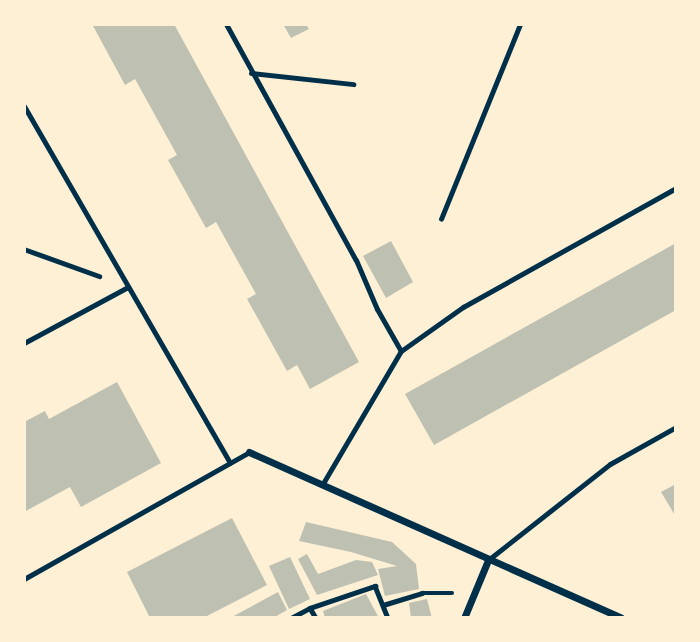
<!DOCTYPE html>
<style>
body{margin:0}
#map{position:relative;width:700px;height:642px;overflow:hidden;background:#fdf0d5;font-family:"Crimson Pro",serif}
div>[style]{position:absolute}
.building>*{inset:0;background:#bec0b2}
.path>*{height:4.5px;margin:-2.25px;padding:0 2.25px;transform-origin:2.25px;border-radius:2.25px;background:#003049}
.service>*{height:5px;margin:-2.5px;padding:0 2.5px;transform-origin:2.5px;border-radius:2.5px;background:#003049}
.minor>*{height:7px;margin:-3.5px;padding:0 3.5px;transform-origin:3.5px;border-radius:3.5px;background:#003049}
span{translate:-50% -50%;white-space:nowrap;text-align:center;line-height:1.15;-webkit-text-stroke:5px #fdf0d5;paint-order:stroke}
.frame{position:absolute;inset:0;border:26px solid #fdf0d5;pointer-events:none}
</style>
<div id="map">
<div class="building">
<div style="clip-path:polygon(92px 24px,174px 24px,359px 362px,310px 389px,297px 365px,287px 371px,247px 299px,256px 294px,216px 222px,206px 228px,168px 160px,177px 155px,135px 79px,125px 85px)"></div>
<div style="clip-path:polygon(283px 24px,306px 24px,309px 29px,291px 38px)"></div>
<div style="clip-path:polygon(391px 241px,413px 282px,386px 298px,363px 256px)"></div>
<div style="clip-path:polygon(676px 243px,676px 310px,434px 445px,405px 394px)"></div>
<div style="clip-path:polygon(117px 382px,161px 463px,81px 507px,70px 487px,24px 512px,24px 422px,45px 411px,49px 419px)"></div>
<div style="clip-path:polygon(676px 484px,676px 517px,661px 492px)"></div>
<div style="clip-path:polygon(232px 518px,267px 585px,203px 618px,150px 618px,127px 572px)"></div>
<div style="clip-path:polygon(306px 522px,392px 542px,416px 564px,419px 589px,385px 596px,378px 569px,397px 566px,351px 552px,299px 541px)"></div>
<div style="clip-path:polygon(307px 554px,318px 574px,356px 560px,372px 562px,378px 575px,317px 595px,298px 559px)"></div>
<div style="clip-path:polygon(290px 557px,310px 599px,289px 609px,269px 566px)"></div>
<div style="clip-path:polygon(278px 592px,287px 610px,273px 618px,230px 618px)"></div>
<div style="clip-path:polygon(366px 594px,379px 618px,325px 618px,323px 611px)"></div>
<div style="clip-path:polygon(427px 599px,432px 618px,411px 618px,409px 603px)"></div>
</div>
<div class="path">
<div style="left:441px;top:219px;width:210px;rotate:-67.9deg"></div>
<div style="left:24px;top:249px;width:80px;rotate:19.8deg"></div>
<div style="left:383px;top:605px;width:41px;rotate:-17.1deg"></div>
<div style="left:422px;top:593px;width:30px"></div>
<div style="left:310px;top:608px;width:69px;rotate:-18.7deg"></div>
<div style="left:375px;top:586px;width:35px;rotate:68deg"></div>
<div style="left:291px;top:618px;width:21px;rotate:-28deg"></div>
<div style="left:310px;top:608px;width:12px;rotate:59deg"></div>
</div>
<div class="service">
<div style="left:226px;top:24px;width:269px;rotate:61.2deg"></div>
<div style="left:356px;top:260px;width:53px;rotate:66.8deg"></div>
<div style="left:377px;top:309px;width:48px;rotate:60.3deg"></div>
<div style="left:401px;top:351px;width:76px;rotate:-35.4deg"></div>
<div style="left:463px;top:307px;width:244px;rotate:-29.2deg"></div>
<div style="left:251px;top:73px;width:103px;rotate:6.2deg"></div>
<div style="left:24px;top:106px;width:412px;rotate:60deg"></div>
<div style="left:24px;top:343px;width:118px;rotate:-28.3deg"></div>
<div style="left:322px;top:485px;width:156px;rotate:-59.5deg"></div>
<div style="left:488px;top:560px;width:155px;rotate:-38.2deg"></div>
<div style="left:610px;top:464px;width:76px;rotate:-29.3deg"></div>
<div style="left:24px;top:579px;width:258px;rotate:-29.4deg"></div>
</div>
<div class="minor">
<div style="left:249px;top:452px;width:407px;rotate:24deg"></div>
<div style="left:464px;top:618px;width:63px;rotate:-67.5deg"></div>
</div>
<div class="frame"></div>
</div>
